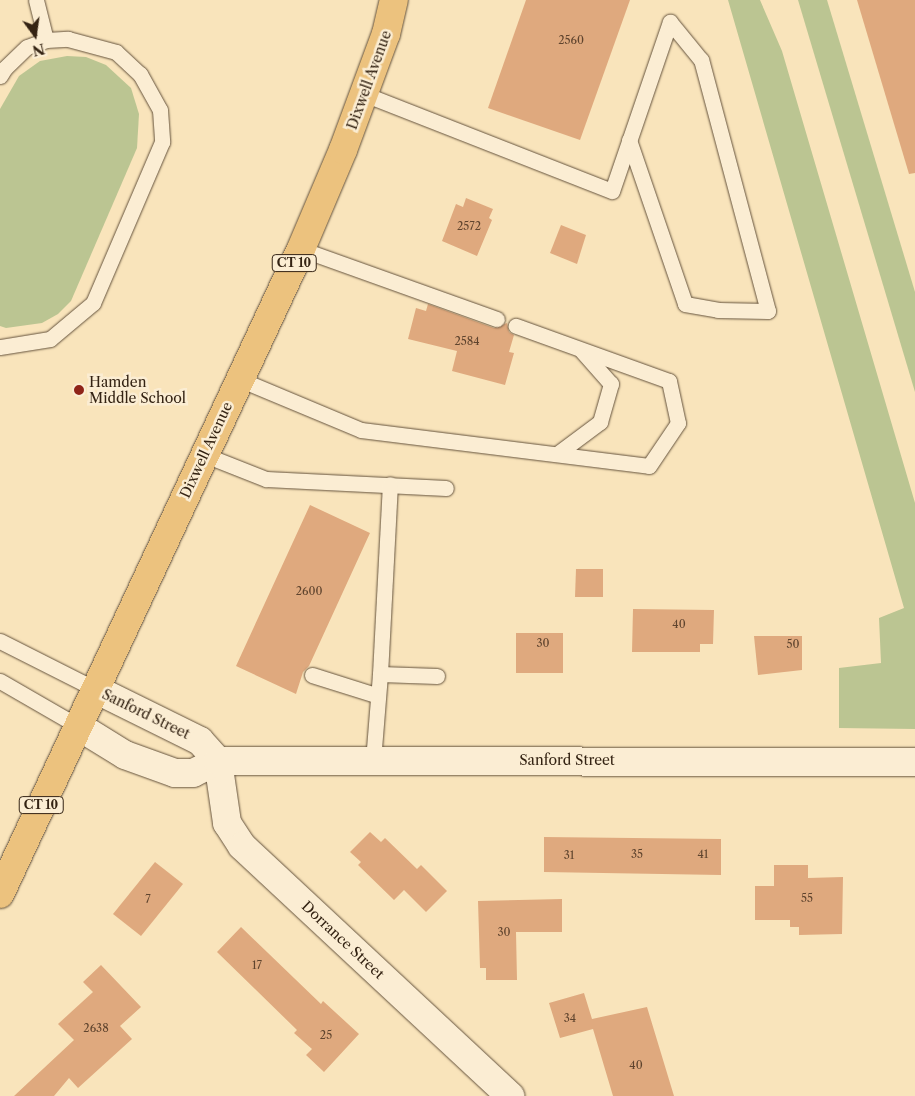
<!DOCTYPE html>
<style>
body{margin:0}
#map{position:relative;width:915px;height:1096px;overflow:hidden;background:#f9e4bb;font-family:"Libre Caslon Text",serif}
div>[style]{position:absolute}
.green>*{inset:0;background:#bbc592}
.building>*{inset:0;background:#dfa97e}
.roads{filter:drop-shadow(0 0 1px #65533d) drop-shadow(0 0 1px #65533d)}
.lane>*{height:15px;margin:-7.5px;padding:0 7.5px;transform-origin:7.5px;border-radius:7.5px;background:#fbedd3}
.street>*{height:28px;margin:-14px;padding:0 14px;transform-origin:14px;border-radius:14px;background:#fbedd3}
.secondary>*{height:28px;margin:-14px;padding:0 14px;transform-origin:14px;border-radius:14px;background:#fbedd3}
.primary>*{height:28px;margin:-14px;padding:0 14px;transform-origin:14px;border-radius:14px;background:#ecc27e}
.dots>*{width:14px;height:14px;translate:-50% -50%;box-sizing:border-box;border:2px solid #fbedd3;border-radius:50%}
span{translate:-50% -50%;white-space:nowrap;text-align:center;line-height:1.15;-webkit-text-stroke:5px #fbedd3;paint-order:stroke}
.number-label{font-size:11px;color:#5f442e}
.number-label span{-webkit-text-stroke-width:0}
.shield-label span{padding:1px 4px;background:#fbedd3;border:1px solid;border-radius:4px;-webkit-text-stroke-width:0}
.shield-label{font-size:12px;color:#342313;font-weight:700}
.street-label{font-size:14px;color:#342313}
.poi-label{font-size:14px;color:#342313}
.left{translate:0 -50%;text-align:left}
.north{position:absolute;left:10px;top:10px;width:50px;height:50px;-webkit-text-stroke:4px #fbedd3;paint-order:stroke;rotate:166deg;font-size:14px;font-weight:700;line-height:20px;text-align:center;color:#342313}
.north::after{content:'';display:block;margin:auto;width:18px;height:22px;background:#342313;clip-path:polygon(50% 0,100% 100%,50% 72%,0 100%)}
</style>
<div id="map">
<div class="green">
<div style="clip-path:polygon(728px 0,760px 0,782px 51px,915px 503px,915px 729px,839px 728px,839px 668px,881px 663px,879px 618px,904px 608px)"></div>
<div style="clip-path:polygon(798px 0,827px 0,915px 292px,915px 392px)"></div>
<div style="clip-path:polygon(67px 56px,86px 57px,106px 65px,131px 88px,139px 114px,137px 148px,71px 301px,58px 314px,42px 323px,6px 328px,0 326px,0 109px,19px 76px,40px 61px)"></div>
</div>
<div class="building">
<div style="clip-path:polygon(526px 0,630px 0,580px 140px,488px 108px)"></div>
<div style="clip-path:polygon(857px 0,915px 0,915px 173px,909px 174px)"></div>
<div style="clip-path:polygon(466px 198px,493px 209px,489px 218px,492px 220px,477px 256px,442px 241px,456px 204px,463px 207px)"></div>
<div style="clip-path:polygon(561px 225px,586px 235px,577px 264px,550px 253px)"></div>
<div style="clip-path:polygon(428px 304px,494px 328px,507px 323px,509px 332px,514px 335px,509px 352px,514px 353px,505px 385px,452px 371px,457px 351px,408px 339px,416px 308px,426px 311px)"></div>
<div style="clip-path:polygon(310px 505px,370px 533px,309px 666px,303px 672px,296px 694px,236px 666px)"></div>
<div style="clip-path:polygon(576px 569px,603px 569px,603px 597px,575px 597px)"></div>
<div style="clip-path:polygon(633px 609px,714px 610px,713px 644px,700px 644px,700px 652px,632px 652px)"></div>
<div style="clip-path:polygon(516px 633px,563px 633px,563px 673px,516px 673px)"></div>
<div style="clip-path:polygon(754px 636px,802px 636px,802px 670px,758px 675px)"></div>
<div style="clip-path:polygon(370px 832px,381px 842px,385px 838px,417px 869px,421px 865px,447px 891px,426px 912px,404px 890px,394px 900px,358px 865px,361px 862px,350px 852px)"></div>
<div style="clip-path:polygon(544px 837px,721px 839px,721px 875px,544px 872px)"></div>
<div style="clip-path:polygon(155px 862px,183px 884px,141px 936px,113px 914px)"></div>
<div style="clip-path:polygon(774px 865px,808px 865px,808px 878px,843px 877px,842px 934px,799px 935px,799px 927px,790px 927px,790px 920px,755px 920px,755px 886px,774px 886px)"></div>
<div style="clip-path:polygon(562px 899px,562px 932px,516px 932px,517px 980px,486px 980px,486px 968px,480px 968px,478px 901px)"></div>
<div style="clip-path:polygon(241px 927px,321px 1004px,323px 1001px,359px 1034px,324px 1072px,306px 1055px,312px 1049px,294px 1033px,297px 1030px,217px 952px)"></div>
<div style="clip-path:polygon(101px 965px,141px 1007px,120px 1026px,132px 1039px,78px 1088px,69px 1078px,54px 1096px,14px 1096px,74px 1040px,58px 1024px,93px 992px,83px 982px)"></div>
<div style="clip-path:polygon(584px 993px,592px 1019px,647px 1007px,674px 1096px,613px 1096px,593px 1029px,560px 1038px,549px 1003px)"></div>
</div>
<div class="roads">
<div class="lane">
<div style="left:36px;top:0;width:41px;rotate:76deg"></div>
<div style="left:0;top:76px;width:9px;rotate:-58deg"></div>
<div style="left:5px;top:68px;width:30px;rotate:-44deg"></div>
<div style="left:27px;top:47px;width:20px;rotate:-20deg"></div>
<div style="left:46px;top:40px;width:22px;rotate:-3deg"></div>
<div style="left:68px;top:39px;width:50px;rotate:15.2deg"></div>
<div style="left:116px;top:52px;width:33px;rotate:43deg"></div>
<div style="left:140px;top:74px;width:41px;rotate:60.9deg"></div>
<div style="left:160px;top:110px;width:32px;rotate:86deg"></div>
<div style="left:162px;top:142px;width:175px;rotate:113.2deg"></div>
<div style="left:93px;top:303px;width:56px;rotate:140.1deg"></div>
<div style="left:50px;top:339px;width:51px;rotate:170.9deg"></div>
<div style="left:364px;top:94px;width:266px;rotate:21.4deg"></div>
<div style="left:612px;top:191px;width:179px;rotate:-71.1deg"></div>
<div style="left:629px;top:140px;width:173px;rotate:71.1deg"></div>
<div style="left:685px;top:304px;width:34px;rotate:10deg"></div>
<div style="left:718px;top:310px;width:50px;rotate:1.1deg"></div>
<div style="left:768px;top:311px;width:260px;rotate:-104.9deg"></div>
<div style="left:701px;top:60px;width:49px;rotate:-129.2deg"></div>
<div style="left:301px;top:249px;width:208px;rotate:19.7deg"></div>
<div style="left:239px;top:379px;width:132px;rotate:22.7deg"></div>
<div style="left:361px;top:430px;width:290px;rotate:7.1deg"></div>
<div style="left:649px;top:466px;width:52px;rotate:-56deg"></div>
<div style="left:678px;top:423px;width:43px;rotate:-102.1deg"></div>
<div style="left:669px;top:381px;width:163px;rotate:-160.2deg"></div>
<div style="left:557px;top:454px;width:54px;rotate:-36.7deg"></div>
<div style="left:600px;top:422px;width:40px;rotate:-74deg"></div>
<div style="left:611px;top:384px;width:45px;rotate:-131.4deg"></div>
<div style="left:205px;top:455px;width:66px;rotate:21.5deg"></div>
<div style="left:266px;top:479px;width:180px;rotate:2.9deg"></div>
<div style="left:0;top:641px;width:106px;rotate:26.8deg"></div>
<div style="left:380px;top:674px;width:190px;rotate:-87deg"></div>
<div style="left:312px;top:675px;width:67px;rotate:17.4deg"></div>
<div style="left:0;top:681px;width:90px;rotate:30deg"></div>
<div style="left:373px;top:761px;width:87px;rotate:-85.4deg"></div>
<div style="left:380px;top:674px;width:57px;rotate:2deg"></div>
</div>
<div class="street">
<div style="left:218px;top:761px;width:63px;rotate:81.7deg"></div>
<div style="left:227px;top:823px;width:27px;rotate:57deg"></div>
<div style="left:242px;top:846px;width:367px;rotate:43deg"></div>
</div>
<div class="secondary">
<div style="left:95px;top:689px;width:117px;rotate:26.3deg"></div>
<div style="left:200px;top:741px;width:27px;rotate:48deg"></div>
<div style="left:78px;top:726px;width:55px;rotate:31.7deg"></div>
<div style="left:125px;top:755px;width:53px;rotate:19.8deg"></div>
<div style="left:175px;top:773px;width:18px"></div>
<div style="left:193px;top:773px;width:28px;rotate:-26deg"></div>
<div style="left:218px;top:761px;width:697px;rotate:0.08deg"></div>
</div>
<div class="primary">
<div style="left:0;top:894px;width:712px;rotate:-64.98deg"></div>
<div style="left:301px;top:249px;width:108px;rotate:-67deg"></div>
<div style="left:343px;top:150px;width:124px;rotate:-69.7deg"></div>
<div style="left:386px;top:34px;width:35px;rotate:-77deg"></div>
</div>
</div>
<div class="dots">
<div style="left:79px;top:390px;background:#8f2418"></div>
</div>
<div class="number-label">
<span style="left:571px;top:40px">2560</span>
<span style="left:469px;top:226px">2572</span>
<span style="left:467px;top:341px">2584</span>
<span style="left:309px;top:591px">2600</span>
<span style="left:679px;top:624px">40</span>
<span style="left:543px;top:643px">30</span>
<span style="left:793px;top:644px">50</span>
<span style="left:637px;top:854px">35</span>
<span style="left:703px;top:854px">41</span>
<span style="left:569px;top:855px">31</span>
<span style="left:807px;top:898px">55</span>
<span style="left:148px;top:899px">7</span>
<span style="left:504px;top:932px">30</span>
<span style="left:257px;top:965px">17</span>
<span style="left:570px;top:1018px">34</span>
<span style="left:96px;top:1028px">2638</span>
<span style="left:326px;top:1035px">25</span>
<span style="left:636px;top:1065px">40</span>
</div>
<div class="shield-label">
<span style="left:294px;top:263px">CT 10</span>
<span style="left:41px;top:805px">CT 10</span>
</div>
<div class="street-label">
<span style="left:369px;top:80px;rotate:-70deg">Dixwell Avenue</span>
<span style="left:206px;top:450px;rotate:-65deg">Dixwell Avenue</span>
<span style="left:146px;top:714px;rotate:26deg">Sanford Street</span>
<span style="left:567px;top:760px">Sanford Street</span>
<span style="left:343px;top:940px;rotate:43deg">Dorrance Street</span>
</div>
<div class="poi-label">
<span class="left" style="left:89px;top:390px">Hamden<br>Middle School</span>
</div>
<div class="north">N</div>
</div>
